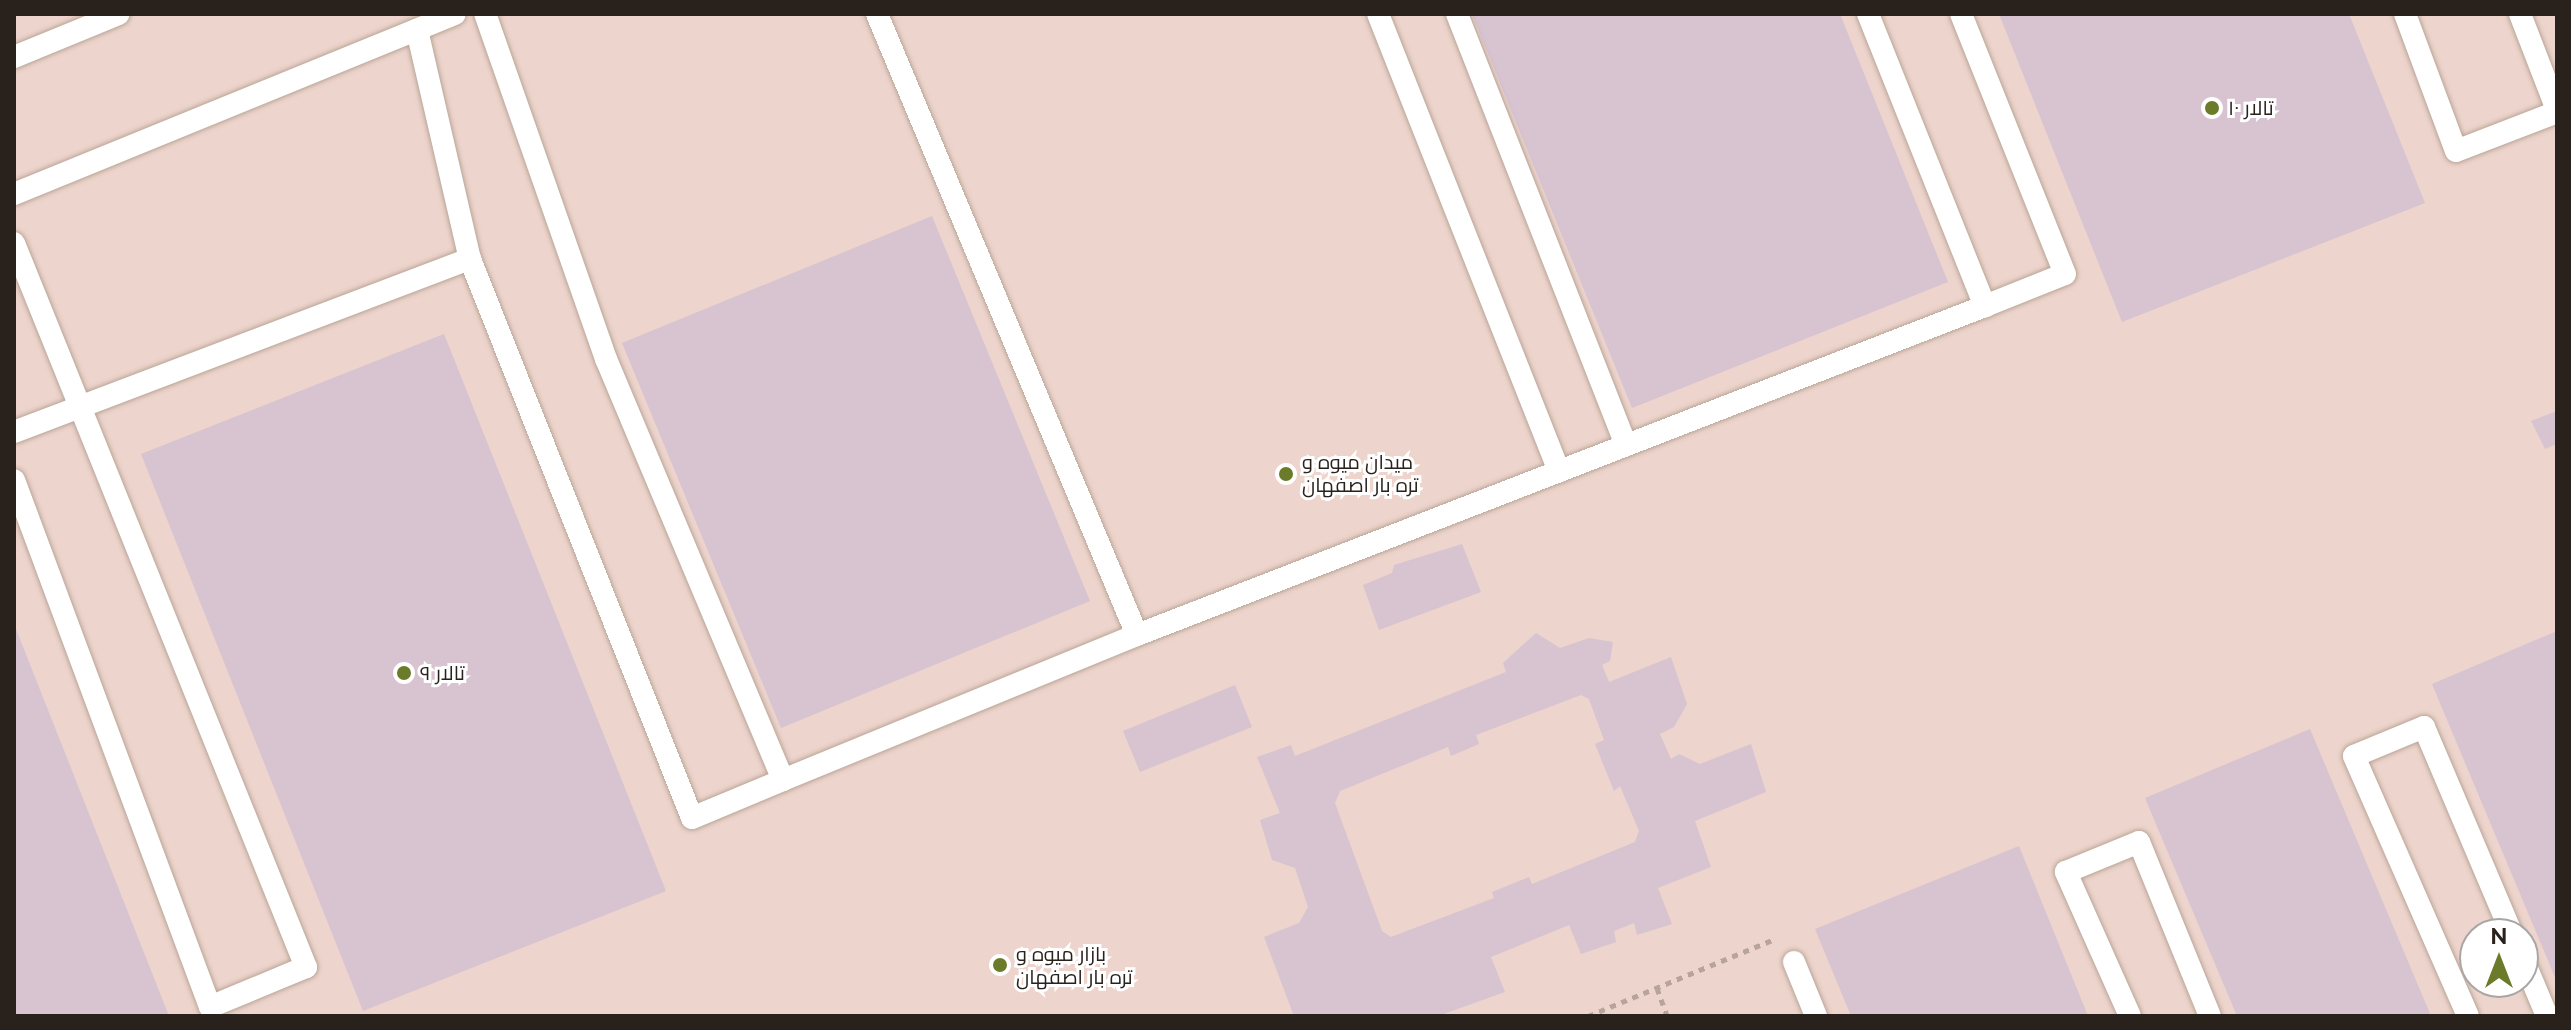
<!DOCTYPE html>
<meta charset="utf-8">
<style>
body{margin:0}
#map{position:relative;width:2571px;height:1030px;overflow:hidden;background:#f9e3d5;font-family:Raleway,Cairo,sans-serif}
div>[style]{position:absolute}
.commercial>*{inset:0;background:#edd4cc}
.building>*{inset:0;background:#d8c3d1}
.path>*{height:5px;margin-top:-2.5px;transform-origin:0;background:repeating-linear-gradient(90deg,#b7a59a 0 6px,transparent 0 12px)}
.roads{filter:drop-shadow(0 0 2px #b9a597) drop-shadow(0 0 2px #b9a597)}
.lane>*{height:22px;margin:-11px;padding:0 11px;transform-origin:11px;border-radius:11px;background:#fff}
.dots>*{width:22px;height:22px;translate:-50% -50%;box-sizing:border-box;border:4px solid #fff;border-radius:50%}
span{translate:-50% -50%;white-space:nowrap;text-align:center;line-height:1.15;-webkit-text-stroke:6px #fff;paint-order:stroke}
.poi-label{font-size:20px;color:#29211c}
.left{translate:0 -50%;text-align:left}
.frame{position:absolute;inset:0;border:16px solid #29211c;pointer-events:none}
.north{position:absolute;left:2459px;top:918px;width:80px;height:80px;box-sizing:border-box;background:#fff;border:2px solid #a9a6a4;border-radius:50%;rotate:0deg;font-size:22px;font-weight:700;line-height:32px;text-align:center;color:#29211c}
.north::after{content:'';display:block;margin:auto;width:28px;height:36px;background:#6b7b29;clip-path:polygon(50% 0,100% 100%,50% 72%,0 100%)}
</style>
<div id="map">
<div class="commercial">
<div style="clip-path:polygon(evenodd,14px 14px,2557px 14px,2557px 1016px,14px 1016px,14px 14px,2475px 934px,2523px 934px,2523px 982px,2475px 982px,2475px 934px)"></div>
</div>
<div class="building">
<div style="clip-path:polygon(1472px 14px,1840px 14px,1948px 282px,1632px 408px)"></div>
<div style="clip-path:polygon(1999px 14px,2349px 14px,2425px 203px,2122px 322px)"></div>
<div style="clip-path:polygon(932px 216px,1090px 601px,781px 728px,622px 343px)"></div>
<div style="clip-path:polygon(444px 334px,666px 891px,363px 1011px,141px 454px)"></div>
<div style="clip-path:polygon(2557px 411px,2557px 444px,2545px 449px,2531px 421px)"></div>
<div style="clip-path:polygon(1462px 544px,1481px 592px,1379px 630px,1363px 585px,1392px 573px,1394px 565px)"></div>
<div style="clip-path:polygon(14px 624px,169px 1016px,14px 1016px)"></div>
<div style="clip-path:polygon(2557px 631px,2557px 982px,2432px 684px)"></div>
<div style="clip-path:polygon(evenodd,1536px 633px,1560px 648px,1589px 638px,1613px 642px,1610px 661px,1602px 665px,1609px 682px,1671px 657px,1687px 704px,1674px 727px,1660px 734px,1671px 759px,1679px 754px,1700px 764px,1751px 744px,1766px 792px,1695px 821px,1711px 867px,1658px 888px,1672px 924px,1637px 935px,1634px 923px,1614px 931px,1616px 942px,1581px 954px,1569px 925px,1491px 957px,1505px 992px,1438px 1016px,1294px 1016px,1264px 937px,1299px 923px,1308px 907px,1295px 868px,1272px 860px,1260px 820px,1280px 813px,1257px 757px,1291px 745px,1295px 756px,1506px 672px,1503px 663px,1536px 633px,1581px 695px,1589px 699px,1604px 740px,1595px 744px,1614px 791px,1620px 786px,1639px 831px,1635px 842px,1532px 884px,1529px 877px,1492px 892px,1494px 898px,1391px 937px,1382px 931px,1335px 803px,1340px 791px,1448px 747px,1451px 756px,1479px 744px,1476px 735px,1581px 695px)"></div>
<div style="clip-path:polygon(1235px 685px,1252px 727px,1140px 772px,1123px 731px)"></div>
<div style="clip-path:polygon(2310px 729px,2431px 1016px,2237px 1016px,2145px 798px)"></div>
<div style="clip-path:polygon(2019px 846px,2088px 1016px,1851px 1016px,1815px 929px)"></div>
</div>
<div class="path">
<div style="left:1657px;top:988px;width:30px;rotate:70deg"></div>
<div style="left:1588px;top:1016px;width:199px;rotate:-22.4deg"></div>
</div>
<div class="roads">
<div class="lane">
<div style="left:877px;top:14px;width:673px;rotate:67.28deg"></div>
<div style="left:1137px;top:635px;width:910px;rotate:-21.2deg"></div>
<div style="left:1378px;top:14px;width:492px;rotate:68.4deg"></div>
<div style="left:1457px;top:14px;width:463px;rotate:68.6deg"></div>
<div style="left:1868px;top:14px;width:315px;rotate:68.2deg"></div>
<div style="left:1985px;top:306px;width:86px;rotate:-21.8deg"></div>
<div style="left:2065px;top:274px;width:280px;rotate:-111.8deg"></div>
<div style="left:2405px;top:14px;width:146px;rotate:69.6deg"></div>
<div style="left:2456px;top:151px;width:108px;rotate:-21.1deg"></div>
<div style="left:2520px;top:14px;width:103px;rotate:68.9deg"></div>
<div style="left:417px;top:30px;width:235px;rotate:77deg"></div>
<div style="left:470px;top:259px;width:601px;rotate:68.34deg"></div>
<div style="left:692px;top:818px;width:99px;rotate:-22.7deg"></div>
<div style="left:783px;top:780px;width:457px;rotate:-112.8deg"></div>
<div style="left:606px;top:359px;width:366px;rotate:-109.3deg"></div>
<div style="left:14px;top:57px;width:113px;rotate:-22.3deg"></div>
<div style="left:14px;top:194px;width:476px;rotate:-22.2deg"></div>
<div style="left:14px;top:243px;width:781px;rotate:68.04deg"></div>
<div style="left:306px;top:967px;width:104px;rotate:157.4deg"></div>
<div style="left:210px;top:1007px;width:562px;rotate:-110.4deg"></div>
<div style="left:14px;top:432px;width:488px;rotate:-20.8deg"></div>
<div style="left:783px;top:780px;width:383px;rotate:-22.3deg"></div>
<div style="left:2523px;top:959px;width:62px;rotate:67.2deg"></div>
<div style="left:1794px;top:962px;width:58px;rotate:67.8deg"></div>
<div style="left:2130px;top:1016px;width:158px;rotate:-114deg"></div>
<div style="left:2066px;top:872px;width:79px;rotate:-22.3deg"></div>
<div style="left:2139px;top:842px;width:188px;rotate:67.8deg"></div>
<div style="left:2468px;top:1016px;width:284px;rotate:-113.7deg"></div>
<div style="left:2354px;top:756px;width:76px;rotate:-22.5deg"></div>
<div style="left:2424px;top:727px;width:225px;rotate:67deg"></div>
</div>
</div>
<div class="dots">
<div style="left:2212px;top:108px;background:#6b7b29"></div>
<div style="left:1286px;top:474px;background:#6b7b29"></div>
<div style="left:404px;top:673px;background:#6b7b29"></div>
<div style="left:1000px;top:965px;background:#6b7b29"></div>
</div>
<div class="poi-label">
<span class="left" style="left:2228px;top:108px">تالار ۱۰</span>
<span class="left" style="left:1302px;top:474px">میدان میوه و<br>تره بار اصفهان</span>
<span class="left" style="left:420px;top:673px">تالار ۹</span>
<span class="left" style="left:1016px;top:966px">بازار میوه و<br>تره بار اصفهان</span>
</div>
<div class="frame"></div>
<div class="north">N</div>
</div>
